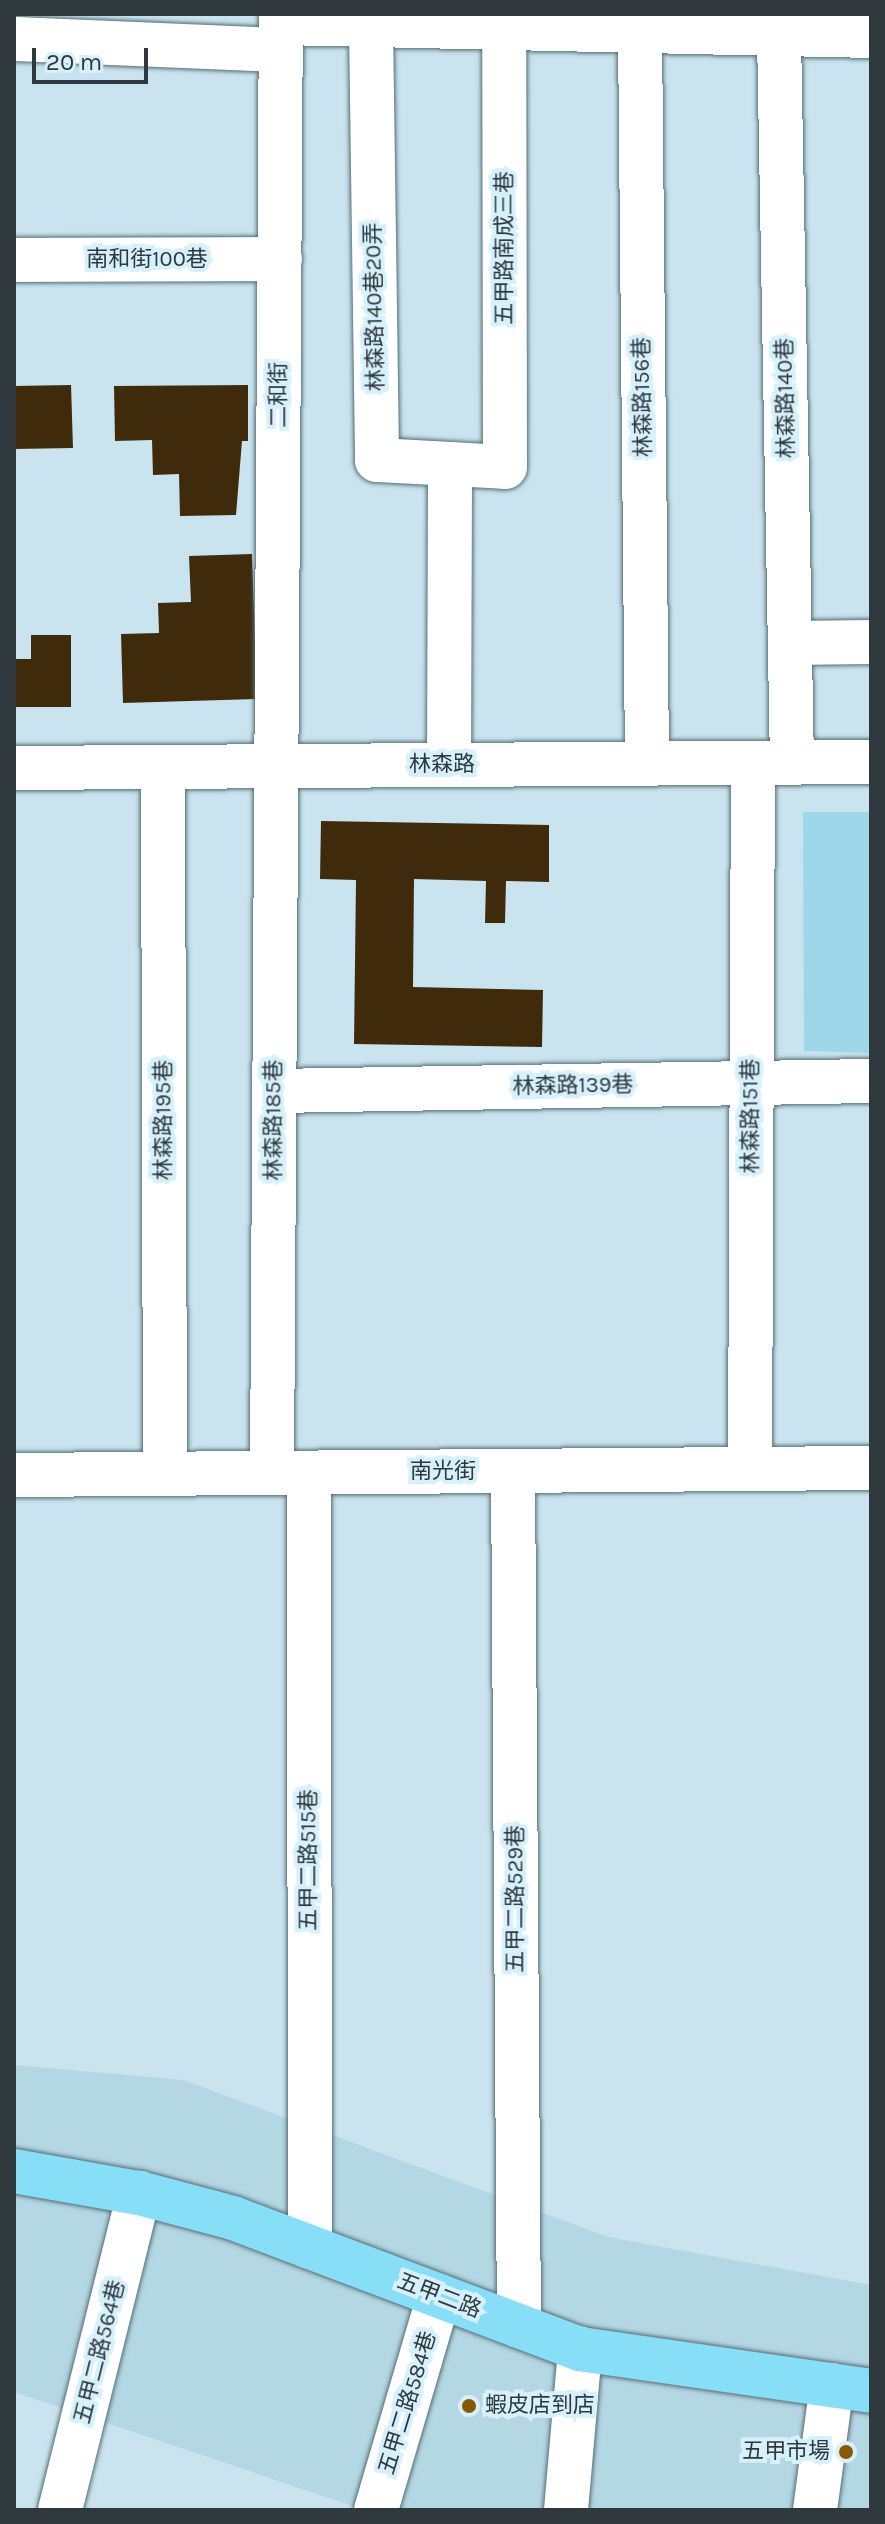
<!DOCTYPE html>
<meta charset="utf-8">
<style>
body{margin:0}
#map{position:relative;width:885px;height:2524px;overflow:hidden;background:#c9e4ee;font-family:Karla,"Noto Sans TC",sans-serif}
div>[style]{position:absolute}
.built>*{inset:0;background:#b4d7e4}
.green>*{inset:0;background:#9ed6ea}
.building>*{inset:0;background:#3f2b0c}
.roads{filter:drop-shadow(0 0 2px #566d76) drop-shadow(0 0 2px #566d76)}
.minor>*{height:44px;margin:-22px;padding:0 22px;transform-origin:22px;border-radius:22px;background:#fff}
.major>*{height:44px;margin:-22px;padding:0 22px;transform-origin:22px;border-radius:22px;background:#86def7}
.dots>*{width:22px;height:22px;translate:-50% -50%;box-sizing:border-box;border:4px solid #d6f1fb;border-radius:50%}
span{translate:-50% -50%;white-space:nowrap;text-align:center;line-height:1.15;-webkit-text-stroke:8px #d6f1fb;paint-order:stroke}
.street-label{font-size:22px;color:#2f393d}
.poi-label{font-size:22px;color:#2f393d}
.left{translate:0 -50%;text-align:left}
.right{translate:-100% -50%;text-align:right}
.frame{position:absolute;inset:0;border:16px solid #2f393d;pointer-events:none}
.scale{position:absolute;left:32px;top:48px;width:116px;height:36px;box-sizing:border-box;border:4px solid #2f393d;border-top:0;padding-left:10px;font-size:24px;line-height:28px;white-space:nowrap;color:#2f393d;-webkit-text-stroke:6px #d6f1fb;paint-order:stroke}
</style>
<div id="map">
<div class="built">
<div style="clip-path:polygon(14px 2065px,183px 2080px,608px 2237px,871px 2285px,871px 2510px,365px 2510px,14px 2392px)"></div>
</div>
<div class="green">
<div style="clip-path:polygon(803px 812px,871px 812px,871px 1053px,804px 1051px)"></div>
</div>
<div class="building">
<div style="clip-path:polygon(71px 385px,73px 448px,14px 449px,14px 386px)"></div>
<div style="clip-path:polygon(248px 385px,248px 441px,242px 441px,236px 515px,180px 516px,179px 474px,153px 475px,152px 440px,115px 441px,114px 386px)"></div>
<div style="clip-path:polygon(252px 554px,257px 699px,123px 703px,121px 634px,159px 633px,158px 603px,191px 602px,189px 556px)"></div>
<div style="clip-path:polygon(31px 635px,71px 635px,71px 707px,14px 707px,14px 659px,31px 659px)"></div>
<div style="clip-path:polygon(321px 821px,549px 825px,549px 882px,506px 881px,505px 923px,485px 923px,486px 881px,414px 879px,413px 987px,543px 990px,542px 1047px,354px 1044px,356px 880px,320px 879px)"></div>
</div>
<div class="roads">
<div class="minor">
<div style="left:281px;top:23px;width:590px;rotate:1.26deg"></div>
<div style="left:371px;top:25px;width:435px;rotate:89.2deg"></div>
<div style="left:377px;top:460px;width:128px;rotate:3.1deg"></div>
<div style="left:505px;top:467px;width:439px;rotate:-90.1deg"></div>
<div style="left:640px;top:31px;width:733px;rotate:89.45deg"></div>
<div style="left:779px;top:34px;width:729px;rotate:88.98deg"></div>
<div style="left:14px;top:39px;width:267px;rotate:2.4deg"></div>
<div style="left:14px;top:260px;width:266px;rotate:-0.2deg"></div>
<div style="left:790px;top:643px;width:81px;rotate:-0.7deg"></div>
<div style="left:449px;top:765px;width:301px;rotate:-89.8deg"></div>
<div style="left:163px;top:767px;width:707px;rotate:89.84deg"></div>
<div style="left:14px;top:768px;width:857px;rotate:-0.4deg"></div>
<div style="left:274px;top:1091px;width:597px;rotate:-0.96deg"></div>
<div style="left:750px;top:1469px;width:706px;rotate:-89.76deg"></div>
<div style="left:513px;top:1471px;width:855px;rotate:89.6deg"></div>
<div style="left:272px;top:1473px;width:1459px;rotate:-89.65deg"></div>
<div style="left:309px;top:1473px;width:774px;rotate:89.93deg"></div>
<div style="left:14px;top:1475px;width:857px;rotate:-0.47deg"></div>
<div style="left:60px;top:2510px;width:327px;rotate:-76deg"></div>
<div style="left:376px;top:2510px;width:223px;rotate:-73.6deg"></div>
<div style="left:566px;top:2510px;width:162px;rotate:-85deg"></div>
<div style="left:815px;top:2510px;width:126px;rotate:-82.3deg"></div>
</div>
<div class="major">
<div style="left:14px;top:2171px;width:127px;rotate:10deg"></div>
<div style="left:139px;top:2193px;width:97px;rotate:14.9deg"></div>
<div style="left:233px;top:2218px;width:371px;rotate:20.7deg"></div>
<div style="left:580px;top:2349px;width:294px;rotate:8.2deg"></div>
</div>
</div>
<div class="dots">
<div style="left:469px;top:2406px;background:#885900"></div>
<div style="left:846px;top:2452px;background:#885900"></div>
</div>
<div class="street-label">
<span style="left:505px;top:248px;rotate:-90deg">五甲路南成三巷</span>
<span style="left:147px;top:260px">南和街100巷</span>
<span style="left:375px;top:307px;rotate:-91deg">林森路140巷20弄</span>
<span style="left:279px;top:395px;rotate:-90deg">二和街</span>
<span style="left:643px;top:397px;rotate:-91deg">林森路156巷</span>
<span style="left:786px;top:398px;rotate:-91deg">林森路140巷</span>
<span style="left:442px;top:765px">林森路</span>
<span style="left:573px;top:1086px;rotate:-1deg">林森路139巷</span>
<span style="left:751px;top:1116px;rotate:-90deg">林森路151巷</span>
<span style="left:164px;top:1120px;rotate:-90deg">林森路195巷</span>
<span style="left:274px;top:1120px;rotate:-90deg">林森路185巷</span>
<span style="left:443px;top:1472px">南光街</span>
<span style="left:309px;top:1860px;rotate:-90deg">五甲二路515巷</span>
<span style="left:516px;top:1899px;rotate:-90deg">五甲二路529巷</span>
<span style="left:439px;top:2296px;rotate:21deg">五甲二路</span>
<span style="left:100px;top:2352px;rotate:-76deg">五甲二路564巷</span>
<span style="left:408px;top:2403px;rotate:-73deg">五甲二路584巷</span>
</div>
<div class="poi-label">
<span class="left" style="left:485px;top:2406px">蝦皮店到店</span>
<span class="right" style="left:830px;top:2452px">五甲市場</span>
</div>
<div class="frame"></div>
<div class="scale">20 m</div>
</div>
